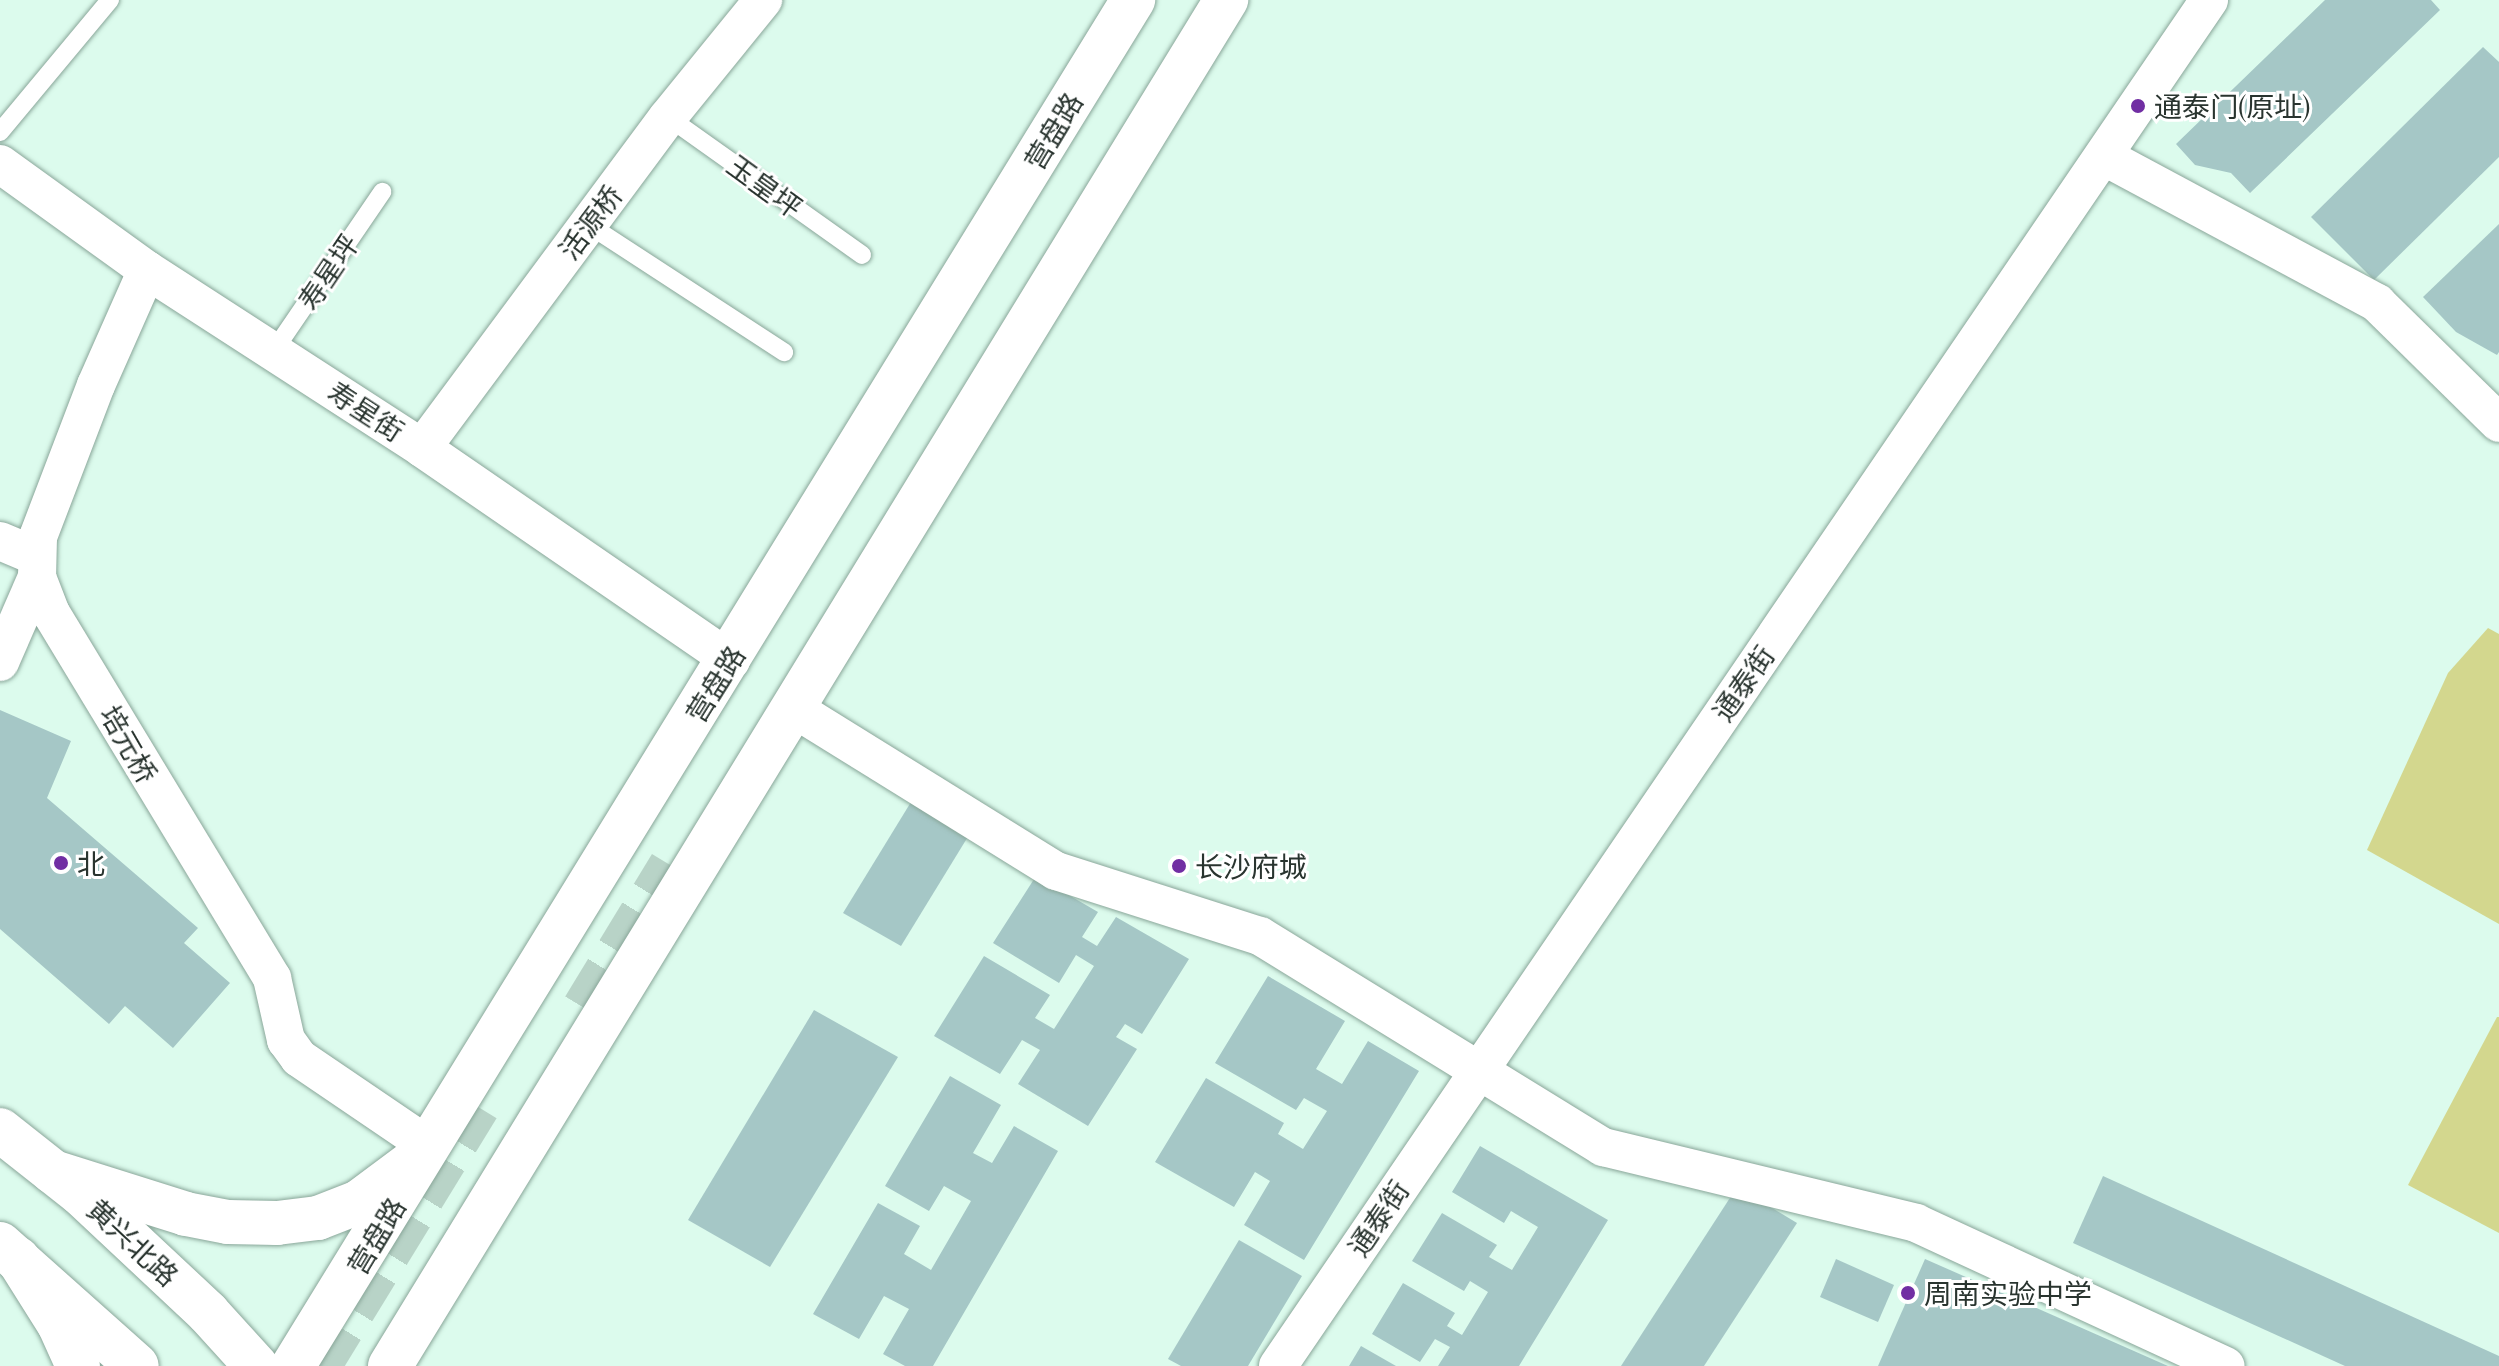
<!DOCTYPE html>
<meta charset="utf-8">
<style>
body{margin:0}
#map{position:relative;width:2499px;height:1366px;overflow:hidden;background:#dcfbed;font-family:"Playfair Display","Noto Sans SC",serif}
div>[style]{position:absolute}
.green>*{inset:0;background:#d3d78e}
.building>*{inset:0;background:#a5c7c6}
.secondary-tunnel>*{height:44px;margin-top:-22px;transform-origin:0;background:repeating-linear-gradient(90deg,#b8d3c7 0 44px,transparent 0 66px)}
.roads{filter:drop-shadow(0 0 2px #89a699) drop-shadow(0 0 2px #89a699)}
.lane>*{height:18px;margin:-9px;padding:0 9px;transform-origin:9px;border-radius:9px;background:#fff}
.street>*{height:38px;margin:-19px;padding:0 19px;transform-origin:19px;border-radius:19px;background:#fff}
.secondary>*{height:44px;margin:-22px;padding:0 22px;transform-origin:22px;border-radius:22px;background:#fff}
.primary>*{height:44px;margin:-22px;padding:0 22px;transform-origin:22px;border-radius:22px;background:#fff}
.dots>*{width:22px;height:22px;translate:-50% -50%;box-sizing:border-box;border:4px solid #fff;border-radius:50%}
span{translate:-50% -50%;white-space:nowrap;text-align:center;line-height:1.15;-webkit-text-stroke:6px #fff;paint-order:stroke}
.poi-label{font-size:28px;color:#29342f}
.left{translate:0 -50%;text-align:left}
.street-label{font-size:28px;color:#29342f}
</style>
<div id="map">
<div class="green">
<div style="clip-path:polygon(2488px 628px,2499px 634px,2499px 924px,2367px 850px,2448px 673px)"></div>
<div style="clip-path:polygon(2497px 1017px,2499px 1017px,2499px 1233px,2408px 1185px)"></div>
</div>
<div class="building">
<div style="clip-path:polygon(2325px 0,2431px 0,2440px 10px,2250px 193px,2231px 173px,2195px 165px,2176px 144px)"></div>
<div style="clip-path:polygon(2483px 47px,2499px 62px,2499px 157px,2374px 280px,2311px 217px)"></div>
<div style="clip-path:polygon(2499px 224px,2499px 352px,2497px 355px,2456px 332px,2423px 297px)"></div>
<div style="clip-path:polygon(0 710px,71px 741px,47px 798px,198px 928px,184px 943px,230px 983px,173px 1048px,125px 1006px,109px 1024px,0 929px)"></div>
<div style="clip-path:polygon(911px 802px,969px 835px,901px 946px,843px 913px)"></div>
<div style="clip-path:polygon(1036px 876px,1098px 912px,1082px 937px,1097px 946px,1116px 917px,1189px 959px,1142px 1034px,1125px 1024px,1116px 1037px,1137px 1049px,1088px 1126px,1018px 1084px,1040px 1050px,1022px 1040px,1000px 1074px,934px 1036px,984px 956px,1050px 995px,1035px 1018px,1054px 1029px,1094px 966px,1076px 955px,1059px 983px,993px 943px)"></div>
<div style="clip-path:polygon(1268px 976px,1345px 1021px,1316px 1069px,1342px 1084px,1368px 1041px,1419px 1071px,1304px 1260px,1244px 1225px,1270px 1181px,1255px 1172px,1234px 1207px,1155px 1162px,1206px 1078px,1284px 1123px,1278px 1134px,1303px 1149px,1327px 1111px,1304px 1098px,1296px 1110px,1215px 1063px)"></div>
<div style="clip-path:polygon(814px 1010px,898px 1057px,770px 1267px,688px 1220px)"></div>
<div style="clip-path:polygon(950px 1076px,1001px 1105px,973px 1153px,992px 1163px,1014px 1126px,1058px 1151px,933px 1366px,905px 1366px,883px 1354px,909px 1309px,884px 1296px,859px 1339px,813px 1314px,878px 1203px,920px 1226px,904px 1254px,931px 1270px,971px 1201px,944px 1186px,929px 1211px,885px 1186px)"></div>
<div style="clip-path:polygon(1480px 1146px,1608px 1220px,1519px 1366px,1438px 1366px,1450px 1347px,1435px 1339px,1420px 1362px,1372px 1334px,1403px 1283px,1455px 1313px,1447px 1326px,1462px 1335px,1488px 1292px,1470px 1281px,1464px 1291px,1412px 1261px,1442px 1213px,1497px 1245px,1489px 1257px,1512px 1270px,1538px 1227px,1511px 1211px,1504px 1223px,1452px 1192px)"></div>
<div style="clip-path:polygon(2103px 1176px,2499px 1356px,2499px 1366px,2345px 1366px,2073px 1243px)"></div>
<div style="clip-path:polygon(1737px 1187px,1797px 1223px,1704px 1366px,1621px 1366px)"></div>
<div style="clip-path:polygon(1239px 1240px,1302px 1276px,1248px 1366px,1181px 1366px,1168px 1359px)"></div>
<div style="clip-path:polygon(1836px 1259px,1894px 1285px,1878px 1322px,1820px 1297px)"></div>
<div style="clip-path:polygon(1925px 1259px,2168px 1366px,1878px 1366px)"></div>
<div style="clip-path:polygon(1361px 1346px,1396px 1366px,1349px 1366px)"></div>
</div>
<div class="secondary-tunnel">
<div style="left:584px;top:1008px;width:167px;rotate:-58.7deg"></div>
<div style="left:319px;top:1366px;width:304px;rotate:-58.5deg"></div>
</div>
<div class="roads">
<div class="lane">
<div style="left:668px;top:117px;width:238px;rotate:35.4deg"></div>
<div style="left:0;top:132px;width:172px;rotate:-50.2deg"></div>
<div style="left:589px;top:225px;width:233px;rotate:33.1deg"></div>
<div style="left:273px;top:352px;width:194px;rotate:-55.7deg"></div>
</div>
<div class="street">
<div style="left:2105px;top:157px;width:309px;rotate:28.2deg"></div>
<div style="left:2377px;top:303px;width:171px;rotate:44.5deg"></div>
<div style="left:0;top:164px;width:181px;rotate:35.8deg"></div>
<div style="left:147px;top:270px;width:328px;rotate:32.9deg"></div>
<div style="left:422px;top:448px;width:375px;rotate:34.5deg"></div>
<div style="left:147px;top:270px;width:126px;rotate:113.9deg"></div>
<div style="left:96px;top:385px;width:163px;rotate:110.9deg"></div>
<div style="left:38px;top:537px;width:40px;rotate:91.4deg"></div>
<div style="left:37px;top:577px;width:39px;rotate:69deg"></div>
<div style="left:51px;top:613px;width:427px;rotate:58.8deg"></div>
<div style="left:272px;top:978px;width:64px;rotate:77.3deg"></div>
<div style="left:286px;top:1040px;width:22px;rotate:54deg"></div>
<div style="left:299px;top:1058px;width:158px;rotate:34.2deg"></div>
<div style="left:422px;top:448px;width:412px;rotate:-53.4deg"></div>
<div style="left:668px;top:117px;width:151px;rotate:-50.9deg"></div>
<div style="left:0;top:541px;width:38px;rotate:23deg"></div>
<div style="left:0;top:662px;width:93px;rotate:-66.5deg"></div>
<div style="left:793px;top:708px;width:309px;rotate:31.8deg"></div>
<div style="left:1056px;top:871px;width:214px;rotate:17.7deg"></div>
<div style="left:1260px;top:936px;width:403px;rotate:31.6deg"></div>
<div style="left:1603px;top:1147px;width:322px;rotate:13.6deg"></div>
<div style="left:1916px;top:1223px;width:341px;rotate:24.8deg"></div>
<div style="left:1278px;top:1366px;width:1653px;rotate:-55.72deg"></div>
</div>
<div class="secondary">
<div style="left:0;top:1130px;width:103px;rotate:38.3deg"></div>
<div style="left:81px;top:1194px;width:174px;rotate:43.1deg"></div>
<div style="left:208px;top:1313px;width:72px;rotate:47.8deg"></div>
<div style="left:0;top:1244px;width:183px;rotate:41.7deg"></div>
</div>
<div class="primary">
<div style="left:53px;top:1172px;width:139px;rotate:17.5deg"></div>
<div style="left:186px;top:1214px;width:43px;rotate:10.8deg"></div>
<div style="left:228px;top:1222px;width:49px;rotate:1.2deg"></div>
<div style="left:277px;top:1223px;width:41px;rotate:-7deg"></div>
<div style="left:318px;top:1218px;width:44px;rotate:-21.3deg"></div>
<div style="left:359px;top:1202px;width:64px;rotate:-36.7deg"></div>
<div style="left:18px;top:1259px;width:77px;rotate:57.8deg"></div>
<div style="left:59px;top:1324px;width:46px;rotate:65.7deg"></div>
<div style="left:293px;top:1366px;width:1604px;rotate:-58.41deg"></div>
<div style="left:390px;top:1366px;width:1602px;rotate:-58.53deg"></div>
</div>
</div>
<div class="dots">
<div style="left:2138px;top:106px;background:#712ea3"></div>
<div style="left:61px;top:863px;background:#712ea3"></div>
<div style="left:1179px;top:866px;background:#712ea3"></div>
<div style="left:1908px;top:1293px;background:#712ea3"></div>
</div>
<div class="poi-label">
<span class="left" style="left:2154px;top:106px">通泰门(原址)</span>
<span class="left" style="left:77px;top:863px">北</span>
<span class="left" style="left:1195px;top:866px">长沙府城</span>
<span class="left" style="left:1924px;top:1293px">周南实验中学</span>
</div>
<div class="street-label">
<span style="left:1053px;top:131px;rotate:-59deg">营盘路</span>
<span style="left:765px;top:186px;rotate:36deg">玉皇坪</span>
<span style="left:590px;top:222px;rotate:-53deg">活源桥</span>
<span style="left:328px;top:272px;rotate:-56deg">寿星坪</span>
<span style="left:366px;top:411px;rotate:33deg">寿星街</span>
<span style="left:1743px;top:683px;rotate:-55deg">通泰街</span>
<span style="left:715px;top:684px;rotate:-58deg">营盘路</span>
<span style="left:129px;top:744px;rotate:60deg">培元桥</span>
<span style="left:1378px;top:1218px;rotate:-56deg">通泰街</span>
<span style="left:376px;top:1236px;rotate:-59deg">营盘路</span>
<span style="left:133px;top:1242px;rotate:43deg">黄兴北路</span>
</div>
</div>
